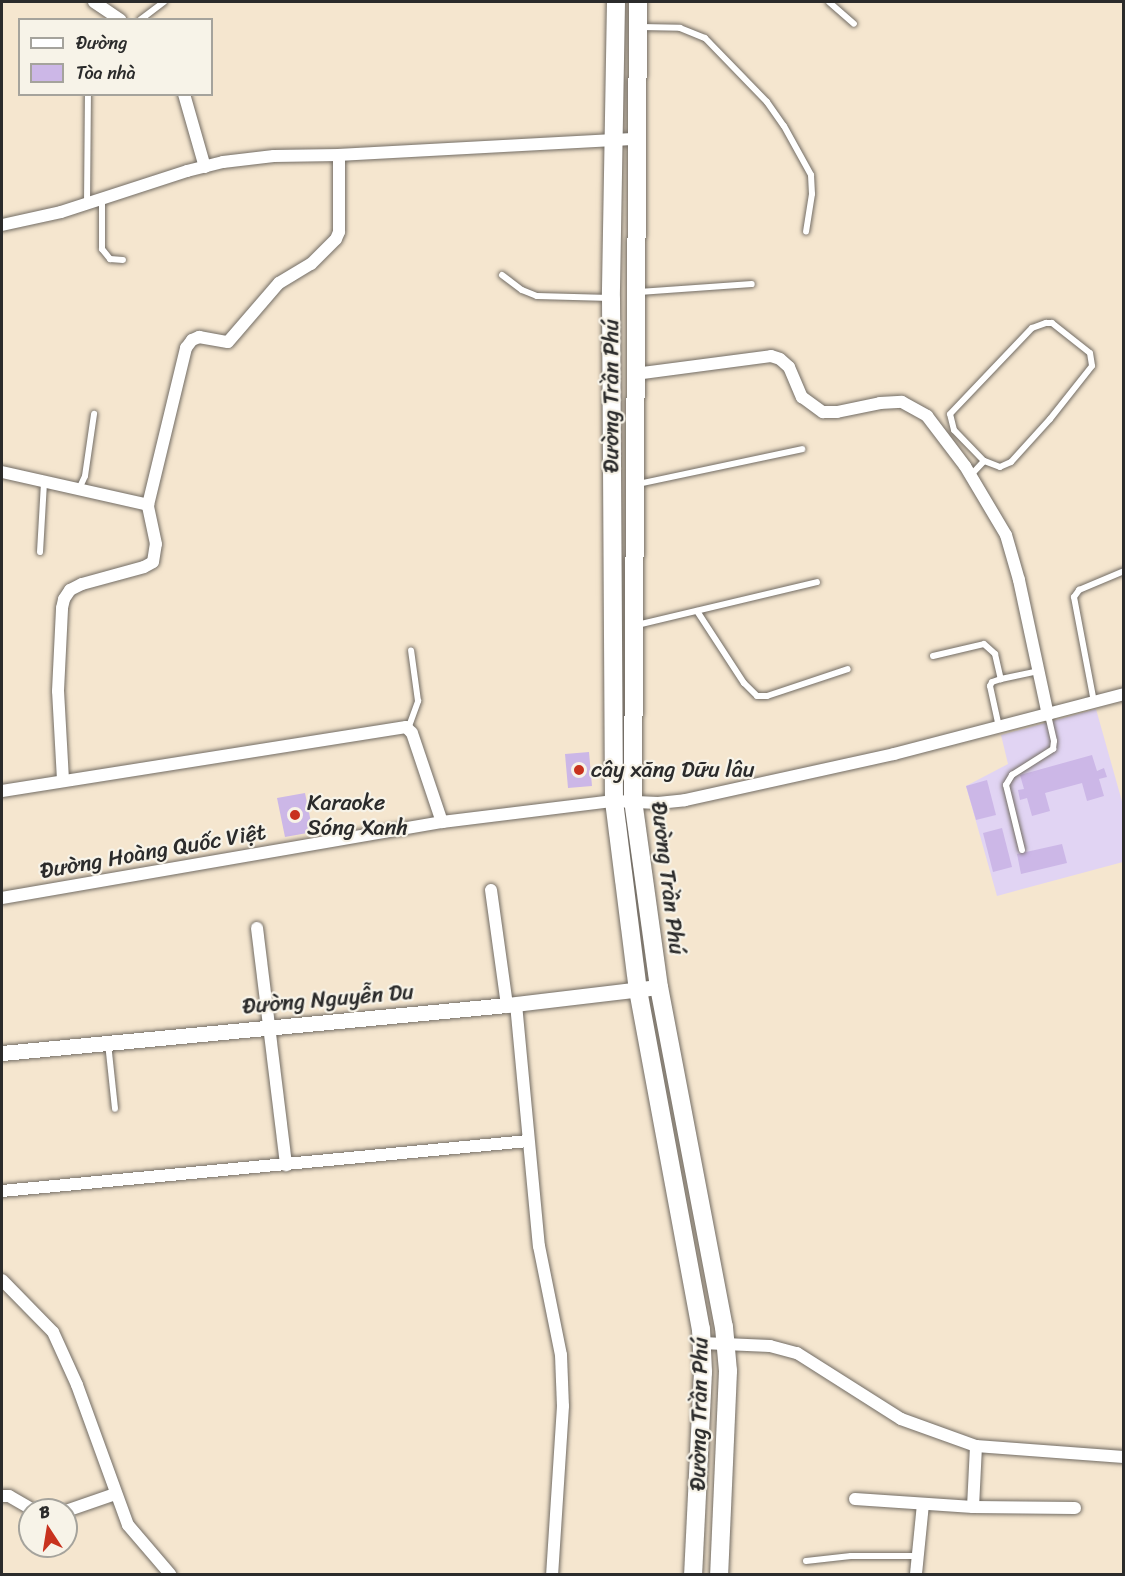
<!DOCTYPE html>
<meta charset="utf-8">
<style>
body{margin:0}
#map{position:relative;width:1125px;height:1576px;overflow:hidden;background:#f5e6cf;font-family:Sriracha,sans-serif}
div>[style]{position:absolute}
.built>*{inset:0;background:#e1d4f3}
.building>*{inset:0;background:#ccb7e7}
.roads{filter:drop-shadow(0 0 2px #726c64) drop-shadow(0 0 2px #726c64)}
.service>*{height:6px;margin:-3px;padding:0 3px;transform-origin:3px;border-radius:3px;background:#fff}
.minor>*{height:12px;margin:-6px;padding:0 6px;transform-origin:6px;border-radius:6px;background:#fff}
.tertiary>*{height:15px;margin:-7.5px;padding:0 7.5px;transform-origin:7.5px;border-radius:7.5px;background:#fff}
.secondary>*{height:18px;margin:-9px;padding:0 9px;transform-origin:9px;border-radius:9px;background:#fff}
.dots>*{width:16px;height:16px;translate:-50% -50%;box-sizing:border-box;border:3px solid #f7f3e8;border-radius:50%}
span{translate:-50% -50%;white-space:nowrap;text-align:center;line-height:1.15;-webkit-text-stroke:4.5px #f7f3e8;paint-order:stroke}
.street-label{font-size:22px;color:#2b2b2b}
.poi-label{font-size:22px;color:#2b2b2b}
.left{translate:0 -50%;text-align:left}
.frame{position:absolute;inset:0;border:3px solid #2b2b2b;pointer-events:none}
.legend{position:absolute;left:18px;top:18px;width:195px;height:78px;box-sizing:border-box;background:#f7f3e8;border:2px solid #a5a39c;margin:0;padding:8px 10px;list-style:none;font-size:18px;color:#2b2b2b}
.legend li{display:flex;align-items:center;gap:12px;height:30px}
.legend b{width:30px;border:2px solid #a5a39c}
.north{position:absolute;left:18px;top:1498px;width:60px;height:60px;box-sizing:border-box;background:#f7f3e8;border:2px solid #a5a39c;border-radius:50%;rotate:348deg;font-size:16px;font-weight:700;line-height:24px;text-align:center;color:#2b2b2b}
.north::after{content:'';display:block;margin:auto;width:21px;height:27px;background:#c8321e;clip-path:polygon(50% 0,100% 100%,50% 72%,0 100%)}
</style>
<div id="map">
<div class="built">
<div style="clip-path:polygon(1096px 709px,1123px 805px,1123px 862px,997px 896px,966px 786px,1008px 764px,1001px 735px)"></div>
</div>
<div class="building">
<div style="clip-path:polygon(589px 752px,592px 786px,568px 788px,565px 754px)"></div>
<div style="clip-path:polygon(1092px 755px,1097px 771px,1104px 768px,1107px 777px,1099px 779px,1104px 796px,1087px 801px,1082px 783px,1045px 793px,1050px 811px,1032px 816px,1027px 798px,1020px 800px,1018px 790px,1024px 789px,1020px 775px)"></div>
<div style="clip-path:polygon(987px 780px,996px 815px,976px 820px,966px 786px)"></div>
<div style="clip-path:polygon(305px 793px,313px 832px,285px 837px,277px 798px)"></div>
<div style="clip-path:polygon(1002px 828px,1012px 867px,993px 872px,983px 833px)"></div>
<div style="clip-path:polygon(1062px 844px,1067px 863px,1021px 874px,1017px 854px)"></div>
</div>
<div class="roads">
<div class="service">
<div style="left:829px;top:2px;width:33px;rotate:41deg"></div>
<div style="left:140px;top:20px;width:30px;rotate:-37deg"></div>
<div style="left:641px;top:27px;width:39px;rotate:1deg"></div>
<div style="left:680px;top:28px;width:27px;rotate:22deg"></div>
<div style="left:705px;top:38px;width:89px;rotate:45.9deg"></div>
<div style="left:767px;top:102px;width:29px;rotate:55deg"></div>
<div style="left:784px;top:126px;width:56px;rotate:61.1deg"></div>
<div style="left:811px;top:175px;width:19px;rotate:87deg"></div>
<div style="left:812px;top:194px;width:38px;rotate:99deg"></div>
<div style="left:102px;top:200px;width:49px;rotate:90deg"></div>
<div style="left:102px;top:249px;width:13px;rotate:51deg"></div>
<div style="left:110px;top:259px;width:13px;rotate:4deg"></div>
<div style="left:87px;top:204px;width:110px;rotate:-89.5deg"></div>
<div style="left:502px;top:275px;width:25px;rotate:37deg"></div>
<div style="left:522px;top:290px;width:16px;rotate:22deg"></div>
<div style="left:537px;top:296px;width:73px;rotate:1.6deg"></div>
<div style="left:639px;top:292px;width:113px;rotate:-4deg"></div>
<div style="left:1046px;top:323px;width:6px"></div>
<div style="left:1052px;top:323px;width:48px;rotate:38.3deg"></div>
<div style="left:1090px;top:353px;width:13px;rotate:81deg"></div>
<div style="left:1092px;top:366px;width:68px;rotate:128.4deg"></div>
<div style="left:1050px;top:419px;width:58px;rotate:132.2deg"></div>
<div style="left:1011px;top:462px;width:12px;rotate:156deg"></div>
<div style="left:1000px;top:467px;width:17px;rotate:-159deg"></div>
<div style="left:984px;top:461px;width:43px;rotate:-134.1deg"></div>
<div style="left:954px;top:430px;width:16px;rotate:-104deg"></div>
<div style="left:950px;top:414px;width:119px;rotate:-46.4deg"></div>
<div style="left:1032px;top:328px;width:15px;rotate:-20deg"></div>
<div style="left:971px;top:475px;width:19px;rotate:-47deg"></div>
<div style="left:638px;top:484px;width:168px;rotate:-12deg"></div>
<div style="left:79px;top:489px;width:14px;rotate:-65deg"></div>
<div style="left:85px;top:476px;width:63px;rotate:-81.7deg"></div>
<div style="left:40px;top:552px;width:70px;rotate:-86.7deg"></div>
<div style="left:697px;top:611px;width:86px;rotate:56.9deg"></div>
<div style="left:744px;top:683px;width:18px;rotate:45deg"></div>
<div style="left:757px;top:696px;width:10px"></div>
<div style="left:767px;top:696px;width:85px;rotate:-18.4deg"></div>
<div style="left:637px;top:625px;width:185px;rotate:-13.4deg"></div>
<div style="left:933px;top:656px;width:52px;rotate:-13.2deg"></div>
<div style="left:984px;top:644px;width:15px;rotate:42deg"></div>
<div style="left:995px;top:654px;width:26px;rotate:77deg"></div>
<div style="left:1001px;top:679px;width:38px;rotate:-12deg"></div>
<div style="left:1094px;top:702px;width:107px;rotate:-100.8deg"></div>
<div style="left:1074px;top:597px;width:9px;rotate:-54deg"></div>
<div style="left:1079px;top:590px;width:49px;rotate:-22.9deg"></div>
<div style="left:999px;top:727px;width:42px;rotate:-102.4deg"></div>
<div style="left:990px;top:686px;width:4px;rotate:-63deg"></div>
<div style="left:992px;top:682px;width:9px;rotate:-18deg"></div>
<div style="left:408px;top:729px;width:30px;rotate:-70deg"></div>
<div style="left:418px;top:701px;width:51px;rotate:-97.8deg"></div>
<div style="left:1022px;top:850px;width:67px;rotate:-103.8deg"></div>
<div style="left:1006px;top:785px;width:12px;rotate:-59deg"></div>
<div style="left:1012px;top:775px;width:49px;rotate:-32.4deg"></div>
<div style="left:1053px;top:749px;width:8px;rotate:-83deg"></div>
<div style="left:1054px;top:741px;width:27px;rotate:-103deg"></div>
<div style="left:108px;top:1043px;width:66px;rotate:83.9deg"></div>
<div style="left:806px;top:1561px;width:45px;rotate:-6.3deg"></div>
<div style="left:851px;top:1556px;width:67px"></div>
</div>
<div class="minor">
<div style="left:94px;top:2px;width:32px;rotate:34deg"></div>
<div style="left:184px;top:94px;width:76px;rotate:74deg"></div>
<div style="left:2px;top:225px;width:60px;rotate:-12.4deg"></div>
<div style="left:61px;top:212px;width:133px;rotate:-18deg"></div>
<div style="left:187px;top:171px;width:37px;rotate:-14deg"></div>
<div style="left:223px;top:162px;width:51px;rotate:-6.7deg"></div>
<div style="left:274px;top:156px;width:65px;rotate:-0.9deg"></div>
<div style="left:635px;top:374px;width:137px;rotate:-7.5deg"></div>
<div style="left:771px;top:356px;width:9px;rotate:18deg"></div>
<div style="left:780px;top:359px;width:12px;rotate:42deg"></div>
<div style="left:789px;top:367px;width:33px;rotate:67deg"></div>
<div style="left:802px;top:397px;width:26px;rotate:36deg"></div>
<div style="left:823px;top:412px;width:14px"></div>
<div style="left:837px;top:412px;width:44px;rotate:-11.8deg"></div>
<div style="left:880px;top:403px;width:22px;rotate:-3deg"></div>
<div style="left:902px;top:402px;width:29px;rotate:29deg"></div>
<div style="left:927px;top:416px;width:63px;rotate:52.8deg"></div>
<div style="left:965px;top:466px;width:80px;rotate:59.3deg"></div>
<div style="left:1006px;top:535px;width:47px;rotate:73.9deg"></div>
<div style="left:1019px;top:580px;width:138px;rotate:77.9deg"></div>
<div style="left:2px;top:472px;width:150px;rotate:12.7deg"></div>
<div style="left:63px;top:780px;width:89px;rotate:-93.2deg"></div>
<div style="left:58px;top:691px;width:83px;rotate:-87.2deg"></div>
<div style="left:62px;top:608px;width:9px;rotate:-77deg"></div>
<div style="left:64px;top:599px;width:11px;rotate:-56deg"></div>
<div style="left:70px;top:590px;width:13px;rotate:-27deg"></div>
<div style="left:82px;top:584px;width:64px;rotate:-15.3deg"></div>
<div style="left:144px;top:567px;width:10px;rotate:-29deg"></div>
<div style="left:153px;top:562px;width:18px;rotate:-81deg"></div>
<div style="left:156px;top:544px;width:40px;rotate:-102deg"></div>
<div style="left:148px;top:505px;width:162px;rotate:-76.4deg"></div>
<div style="left:186px;top:348px;width:10px;rotate:-53deg"></div>
<div style="left:192px;top:340px;width:8px;rotate:-23deg"></div>
<div style="left:199px;top:337px;width:29px;rotate:10deg"></div>
<div style="left:228px;top:342px;width:78px;rotate:-49.2deg"></div>
<div style="left:279px;top:283px;width:37px;rotate:-31deg"></div>
<div style="left:311px;top:264px;width:35px;rotate:-45deg"></div>
<div style="left:336px;top:239px;width:8px;rotate:-67deg"></div>
<div style="left:339px;top:232px;width:77px;rotate:-90deg"></div>
<div style="left:339px;top:155px;width:297px;rotate:-3.1deg"></div>
<div style="left:2px;top:791px;width:409px;rotate:-9deg"></div>
<div style="left:406px;top:727px;width:8px;rotate:45deg"></div>
<div style="left:412px;top:733px;width:94px;rotate:71.4deg"></div>
<div style="left:491px;top:890px;width:116px;rotate:82.1deg"></div>
<div style="left:2px;top:898px;width:447px;rotate:-9.8deg"></div>
<div style="left:442px;top:822px;width:173px;rotate:-7deg"></div>
<div style="left:614px;top:801px;width:44px;rotate:2.6deg"></div>
<div style="left:658px;top:803px;width:27px;rotate:-6deg"></div>
<div style="left:685px;top:800px;width:214px;rotate:-12.4deg"></div>
<div style="left:894px;top:754px;width:238px;rotate:-14.6deg"></div>
<div style="left:257px;top:928px;width:239px;rotate:83deg"></div>
<div style="left:516px;top:1004px;width:243px;rotate:84.6deg"></div>
<div style="left:539px;top:1246px;width:111px;rotate:78.6deg"></div>
<div style="left:561px;top:1355px;width:51px;rotate:87.8deg"></div>
<div style="left:563px;top:1406px;width:168px;rotate:93.7deg"></div>
<div style="left:2px;top:1191px;width:528px;rotate:-5.43deg"></div>
<div style="left:2px;top:1280px;width:73px;rotate:45.6deg"></div>
<div style="left:53px;top:1332px;width:58px;rotate:65.6deg"></div>
<div style="left:77px;top:1385px;width:149px;rotate:70deg"></div>
<div style="left:128px;top:1525px;width:65px;rotate:49.4deg"></div>
<div style="left:702px;top:1343px;width:68px;rotate:2.5deg"></div>
<div style="left:770px;top:1346px;width:28px;rotate:15deg"></div>
<div style="left:797px;top:1353px;width:123px;rotate:32.4deg"></div>
<div style="left:901px;top:1419px;width:80px;rotate:19.8deg"></div>
<div style="left:976px;top:1446px;width:148px;rotate:4.3deg"></div>
<div style="left:976px;top:1446px;width:61px;rotate:92.8deg"></div>
<div style="left:973px;top:1507px;width:102px;rotate:0.6deg"></div>
<div style="left:2px;top:1496px;width:7px"></div>
<div style="left:9px;top:1496px;width:28px;rotate:30deg"></div>
<div style="left:855px;top:1499px;width:118px;rotate:3.9deg"></div>
<div style="left:66px;top:1511px;width:52px;rotate:-19.1deg"></div>
<div style="left:916px;top:1574px;width:70px;rotate:-84.3deg"></div>
</div>
<div class="tertiary">
<div style="left:2px;top:1053px;width:507px;rotate:-5.43deg"></div>
<div style="left:507px;top:1005px;width:153px;rotate:-6.8deg"></div>
</div>
<div class="secondary">
<div style="left:616px;top:2px;width:296px;rotate:91deg"></div>
<div style="left:611px;top:298px;width:503px;rotate:89.66deg"></div>
<div style="left:614px;top:801px;width:191px;rotate:82.8deg"></div>
<div style="left:638px;top:990px;width:345px;rotate:79.5deg"></div>
<div style="left:701px;top:1329px;width:43px;rotate:87.3deg"></div>
<div style="left:703px;top:1372px;width:202px;rotate:92.8deg"></div>
<div style="left:638px;top:2px;width:798px;rotate:90.36deg"></div>
<div style="left:633px;top:800px;width:189px;rotate:82.1deg"></div>
<div style="left:659px;top:987px;width:346px;rotate:79.2deg"></div>
<div style="left:724px;top:1327px;width:44px;rotate:84.8deg"></div>
<div style="left:728px;top:1371px;width:203px;rotate:92.5deg"></div>
</div>
</div>
<div class="dots">
<div style="left:579px;top:770px;background:#c8321e"></div>
<div style="left:295px;top:815px;background:#c8321e"></div>
</div>
<div class="street-label">
<span style="left:611px;top:396px;rotate:-90deg">Đường Trần Phú</span>
<span style="left:153px;top:851px;rotate:-10deg">Đường Hoàng Quốc Việt</span>
<span style="left:668px;top:878px;rotate:83deg">Đường Trần Phú</span>
<span style="left:328px;top:999px;rotate:-5deg">Đường Nguyễn Du</span>
<span style="left:699px;top:1414px;rotate:-89deg">Đường Trần Phú</span>
</div>
<div class="poi-label">
<span class="left" style="left:591px;top:770px">cây xăng Dữu lâu</span>
<span class="left" style="left:307px;top:815px">Karaoke<br>Sóng Xanh</span>
</div>
<div class="frame"></div>
<ul class="legend">
<li><b style="height:8px;background:#fff"></b>Đường</li>
<li><b style="height:16px;background:#ccb7e7"></b>Tòa nhà</li>
</ul>
<div class="north">B</div>
</div>
